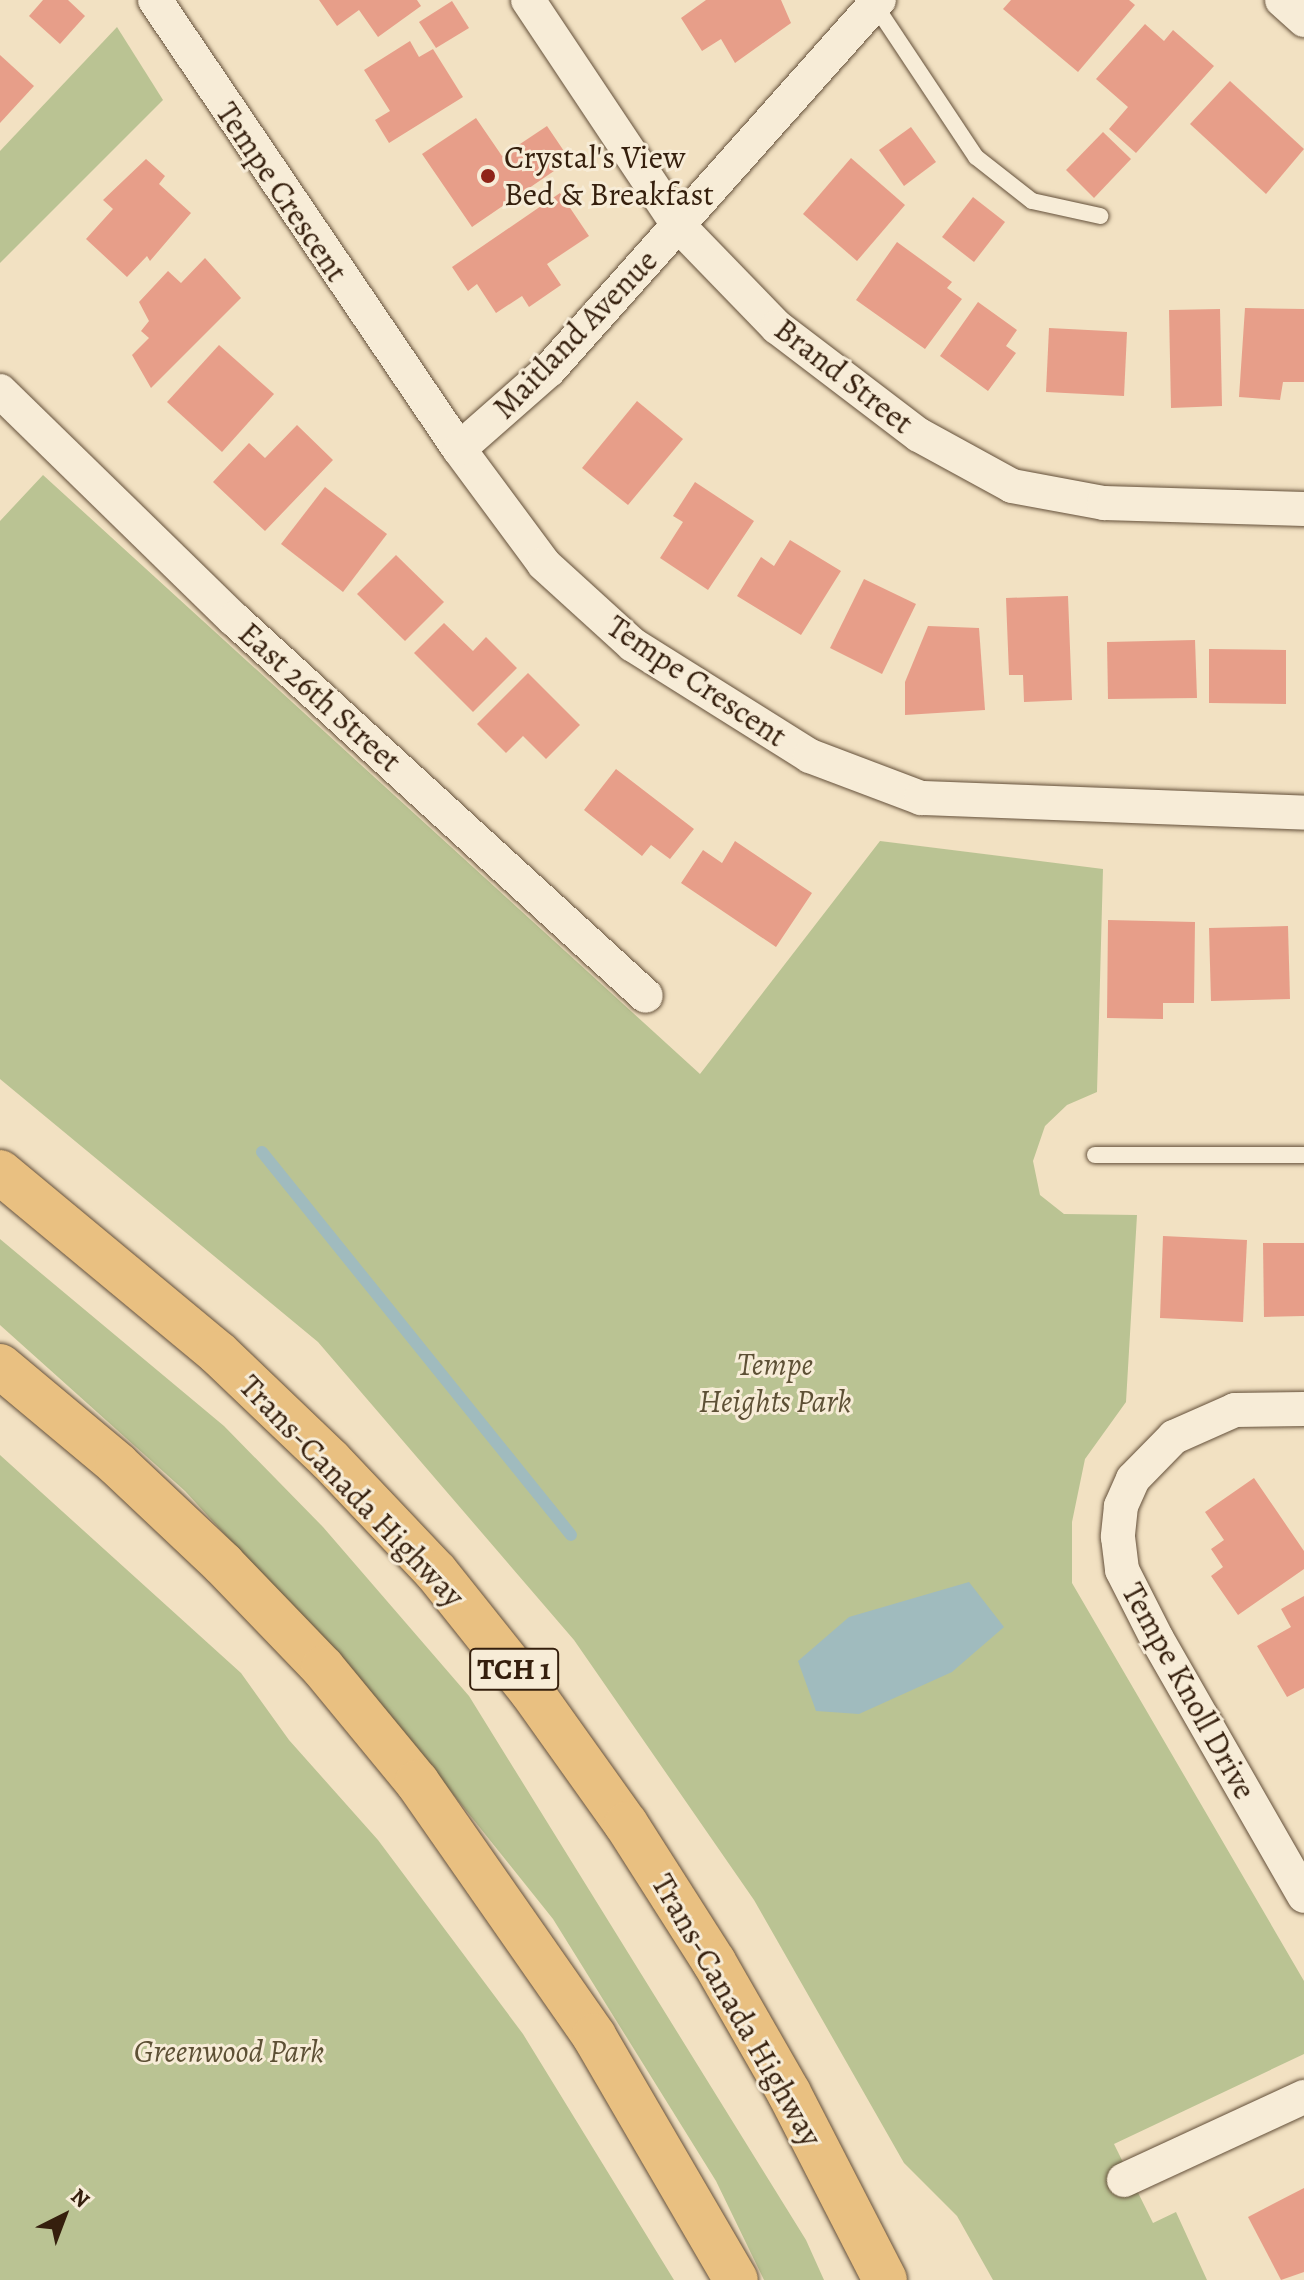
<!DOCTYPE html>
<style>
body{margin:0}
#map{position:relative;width:1304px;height:2280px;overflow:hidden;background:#f2e1c2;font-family:Alegreya,serif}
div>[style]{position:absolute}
.green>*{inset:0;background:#bac393}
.water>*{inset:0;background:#a0bbbe}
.stream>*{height:12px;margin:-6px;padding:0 6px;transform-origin:6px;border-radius:6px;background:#a0bbbe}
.building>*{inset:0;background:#e79e89}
.roads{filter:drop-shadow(0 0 2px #64503a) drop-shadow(0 0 2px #64503a)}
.lane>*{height:16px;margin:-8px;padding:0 8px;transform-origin:8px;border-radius:8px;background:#f7ecd7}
.street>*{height:34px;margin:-17px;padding:0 17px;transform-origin:17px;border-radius:17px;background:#f7ecd7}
.highway>*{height:44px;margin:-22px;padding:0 22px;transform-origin:22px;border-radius:22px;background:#e9c081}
.dots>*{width:22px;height:22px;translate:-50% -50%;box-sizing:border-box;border:4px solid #f7ecd7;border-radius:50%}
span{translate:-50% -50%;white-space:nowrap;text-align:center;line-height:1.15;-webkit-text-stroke:6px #f7ecd7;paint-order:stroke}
.shield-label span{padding:2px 6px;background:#f7ecd7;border:2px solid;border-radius:6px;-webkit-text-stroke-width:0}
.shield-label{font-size:30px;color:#351f0d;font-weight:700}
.poi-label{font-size:32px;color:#351f0d}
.left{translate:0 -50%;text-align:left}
.street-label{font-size:32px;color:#351f0d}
.park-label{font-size:32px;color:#5d5035;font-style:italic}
.north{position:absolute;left:24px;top:2176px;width:80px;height:80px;-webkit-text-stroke:6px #f7ecd7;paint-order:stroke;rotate:42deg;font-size:22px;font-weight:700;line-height:32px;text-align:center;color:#351f0d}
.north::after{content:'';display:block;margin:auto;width:28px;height:36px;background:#351f0d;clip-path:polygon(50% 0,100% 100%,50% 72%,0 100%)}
</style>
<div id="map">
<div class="green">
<div style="clip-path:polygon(117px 27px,163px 100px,0 263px,0 151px)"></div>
<div style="clip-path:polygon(43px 475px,700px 1074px,880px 841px,1103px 869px,1097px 1092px,1067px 1105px,1045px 1126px,1033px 1161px,1040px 1195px,1064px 1214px,1137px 1215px,1126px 1402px,1085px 1459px,1072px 1522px,1072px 1583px,1304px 1981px,1304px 2054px,1114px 2144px,1153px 2223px,1176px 2212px,1207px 2280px,993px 2280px,957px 2216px,904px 2163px,754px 1900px,574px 1640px,318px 1342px,0 1079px,0 521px)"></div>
<div style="clip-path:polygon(0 1239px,224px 1426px,323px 1527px,469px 1696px,806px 2240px,824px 2280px,764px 2280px,716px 2181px,553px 1919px,384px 1708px,185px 1491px,0 1325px)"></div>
<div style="clip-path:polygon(0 1455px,241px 1673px,289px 1740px,378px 1840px,523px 2034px,674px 2280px,0 2280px)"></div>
</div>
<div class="water">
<div style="clip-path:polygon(969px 1582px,1004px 1627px,952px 1672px,859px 1714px,816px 1711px,798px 1661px,849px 1617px)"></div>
</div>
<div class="stream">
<div style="left:262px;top:1152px;width:492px;rotate:51.1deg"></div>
</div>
<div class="building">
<div style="clip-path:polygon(43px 0,68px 0,85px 16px,60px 44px,29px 16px)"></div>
<div style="clip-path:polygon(319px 0,417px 0,421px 6px,378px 37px,359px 10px,337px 26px)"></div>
<div style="clip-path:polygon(706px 0,781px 0,791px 23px,735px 63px,721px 39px,702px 51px,681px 18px)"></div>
<div style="clip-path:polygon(1011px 0,1129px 0,1135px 5px,1078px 72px,1003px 9px)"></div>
<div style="clip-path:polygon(452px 1px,469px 28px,436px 48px,419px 22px)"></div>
<div style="clip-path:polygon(1145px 24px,1164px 41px,1173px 30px,1214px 66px,1136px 153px,1109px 129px,1128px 107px,1096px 79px)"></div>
<div style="clip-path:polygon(410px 41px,419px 57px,433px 49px,463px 97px,389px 143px,375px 120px,390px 111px,364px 70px)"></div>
<div style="clip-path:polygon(0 55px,34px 86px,0 123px)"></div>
<div style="clip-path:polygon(1230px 81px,1304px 149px,1266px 194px,1190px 124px)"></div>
<div style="clip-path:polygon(476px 118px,502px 156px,547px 126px,570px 160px,472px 227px,422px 154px)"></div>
<div style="clip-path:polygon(911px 127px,936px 162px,904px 186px,879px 150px)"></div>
<div style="clip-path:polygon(1103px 132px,1131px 159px,1094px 198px,1066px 170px)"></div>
<div style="clip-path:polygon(851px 158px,905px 205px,857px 261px,803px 214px)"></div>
<div style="clip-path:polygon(146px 159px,165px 176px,159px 184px,191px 213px,150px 261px,147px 256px,127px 277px,86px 239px,113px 209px,103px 200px)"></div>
<div style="clip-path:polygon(560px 193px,589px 236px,547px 264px,561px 285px,529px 307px,522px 296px,496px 313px,477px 284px,468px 291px,452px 267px)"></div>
<div style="clip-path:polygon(973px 197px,1005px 222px,974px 262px,942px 237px)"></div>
<div style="clip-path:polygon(897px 242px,952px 282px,947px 288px,962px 299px,925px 349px,856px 300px)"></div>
<div style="clip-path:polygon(205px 258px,241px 298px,151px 388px,132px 355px,149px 338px,141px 331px,149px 321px,139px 302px,168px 271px,181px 283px)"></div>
<div style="clip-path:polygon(978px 302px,1017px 330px,1006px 346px,1016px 353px,988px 391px,940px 356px)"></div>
<div style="clip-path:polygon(1245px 308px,1304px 309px,1304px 382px,1283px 382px,1280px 400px,1239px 397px)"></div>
<div style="clip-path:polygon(1220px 309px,1222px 406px,1171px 408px,1169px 310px)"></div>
<div style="clip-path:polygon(1049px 328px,1127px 332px,1124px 396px,1046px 392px)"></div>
<div style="clip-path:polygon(219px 345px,274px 394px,222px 452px,167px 402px)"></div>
<div style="clip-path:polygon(637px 401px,683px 439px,628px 505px,582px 468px)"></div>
<div style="clip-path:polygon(297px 425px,333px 460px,265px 531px,213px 482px,249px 443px,265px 458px)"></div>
<div style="clip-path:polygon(695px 482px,754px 521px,708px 590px,660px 558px,683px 522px,673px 516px)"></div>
<div style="clip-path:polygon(325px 487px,387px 534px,343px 592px,281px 544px)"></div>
<div style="clip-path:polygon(790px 540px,841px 571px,801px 635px,737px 596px,761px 557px,774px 566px)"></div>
<div style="clip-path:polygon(396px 555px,444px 602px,405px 641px,357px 594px)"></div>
<div style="clip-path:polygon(864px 579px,916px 604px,882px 674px,830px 648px)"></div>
<div style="clip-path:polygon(1068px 596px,1072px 700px,1024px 702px,1023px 675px,1009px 675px,1006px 598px)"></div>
<div style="clip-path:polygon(444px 623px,473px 651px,486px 637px,517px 668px,473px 712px,414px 653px)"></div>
<div style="clip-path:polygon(928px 626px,979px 628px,985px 710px,905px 715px,905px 682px)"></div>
<div style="clip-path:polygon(1195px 640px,1197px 698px,1108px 699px,1107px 642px)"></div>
<div style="clip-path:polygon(1209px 649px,1286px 650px,1286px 704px,1209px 703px)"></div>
<div style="clip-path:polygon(528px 673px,580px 725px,546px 759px,523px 736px,506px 753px,477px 724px)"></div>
<div style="clip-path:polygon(616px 769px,694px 829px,670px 859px,651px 845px,642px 856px,584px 810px)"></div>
<div style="clip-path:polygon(735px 841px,812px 893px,776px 947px,681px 883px,703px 850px,722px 863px)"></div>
<div style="clip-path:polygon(1108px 920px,1195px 922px,1194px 1003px,1163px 1003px,1163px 1019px,1107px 1018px)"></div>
<div style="clip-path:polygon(1288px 926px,1290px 999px,1211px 1001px,1209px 928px)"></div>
<div style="clip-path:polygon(1163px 1236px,1247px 1240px,1243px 1322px,1160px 1318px)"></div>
<div style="clip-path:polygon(1263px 1243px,1304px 1243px,1304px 1316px,1264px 1317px)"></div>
<div style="clip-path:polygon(1254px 1478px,1304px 1551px,1304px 1569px,1238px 1615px,1211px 1576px,1223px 1567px,1211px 1549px,1224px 1540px,1205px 1512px)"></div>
<div style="clip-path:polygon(1304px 1596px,1304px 1688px,1287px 1697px,1257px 1646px,1291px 1627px,1281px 1609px)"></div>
<div style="clip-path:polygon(1304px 2188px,1304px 2272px,1281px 2280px,1248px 2217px)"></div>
</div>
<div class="roads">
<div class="lane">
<div style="left:873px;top:2px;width:186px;rotate:56.4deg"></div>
<div style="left:976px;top:157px;width:71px;rotate:38.2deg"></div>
<div style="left:1032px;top:201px;width:70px;rotate:12.4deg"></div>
<div style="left:1095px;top:1155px;width:209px"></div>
</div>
<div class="street">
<div style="left:155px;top:0;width:542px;rotate:55.9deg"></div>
<div style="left:459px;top:449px;width:143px;rotate:53.5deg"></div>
<div style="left:544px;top:564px;width:120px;rotate:42.3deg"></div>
<div style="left:633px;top:645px;width:209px;rotate:32.1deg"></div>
<div style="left:810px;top:756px;width:119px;rotate:20.7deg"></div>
<div style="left:921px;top:798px;width:383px;rotate:2.2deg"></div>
<div style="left:528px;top:0;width:272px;rotate:56.3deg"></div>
<div style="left:679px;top:226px;width:141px;rotate:45.9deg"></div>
<div style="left:777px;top:327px;width:178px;rotate:37.3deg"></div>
<div style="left:919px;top:435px;width:106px;rotate:28.7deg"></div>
<div style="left:1012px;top:486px;width:94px;rotate:10.5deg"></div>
<div style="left:1104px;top:503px;width:200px;rotate:1.7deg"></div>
<div style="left:1282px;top:0;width:30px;rotate:42deg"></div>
<div style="left:0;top:391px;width:327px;rotate:44.3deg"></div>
<div style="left:234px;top:619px;width:558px;rotate:42.46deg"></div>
<div style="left:459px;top:449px;width:120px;rotate:-41.3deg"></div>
<div style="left:549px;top:370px;width:496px;rotate:-48.3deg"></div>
<div style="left:1304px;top:1409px;width:69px;rotate:179.2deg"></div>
<div style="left:1235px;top:1410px;width:67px;rotate:156.1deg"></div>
<div style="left:1174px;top:1437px;width:59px;rotate:134.3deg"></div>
<div style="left:1133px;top:1479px;width:30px;rotate:114deg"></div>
<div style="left:1121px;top:1506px;width:31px;rotate:96deg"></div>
<div style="left:1118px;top:1537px;width:33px;rotate:83deg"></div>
<div style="left:1122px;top:1570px;width:77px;rotate:63.1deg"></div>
<div style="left:1157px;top:1639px;width:296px;rotate:60.2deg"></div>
<div style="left:1124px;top:2180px;width:198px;rotate:-24.8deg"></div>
</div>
<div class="highway">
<div style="left:0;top:1172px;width:283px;rotate:39.7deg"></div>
<div style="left:218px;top:1353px;width:155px;rotate:43.7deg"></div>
<div style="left:330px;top:1460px;width:154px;rotate:46.6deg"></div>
<div style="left:436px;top:1572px;width:152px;rotate:51.4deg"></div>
<div style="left:531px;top:1691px;width:163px;rotate:54.5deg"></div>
<div style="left:626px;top:1824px;width:164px;rotate:57.5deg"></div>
<div style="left:714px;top:1962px;width:151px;rotate:60.2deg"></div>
<div style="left:789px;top:2093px;width:210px;rotate:62.8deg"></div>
<div style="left:0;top:1366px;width:153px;rotate:39.9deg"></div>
<div style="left:117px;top:1464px;width:146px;rotate:43.3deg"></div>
<div style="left:223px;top:1564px;width:144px;rotate:46.1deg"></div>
<div style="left:323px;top:1668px;width:148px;rotate:50.5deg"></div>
<div style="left:417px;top:1782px;width:310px;rotate:55.1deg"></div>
<div style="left:594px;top:2036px;width:282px;rotate:59.8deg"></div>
</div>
</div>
<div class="dots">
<div style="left:488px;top:176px;background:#8f2418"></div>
</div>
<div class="shield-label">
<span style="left:514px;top:1669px">TCH 1</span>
</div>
<div class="poi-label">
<span class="left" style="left:504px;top:176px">Crystal's View<br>Bed &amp; Breakfast</span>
</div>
<div class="street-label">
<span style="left:282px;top:192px;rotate:56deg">Tempe Crescent</span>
<span style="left:575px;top:334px;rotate:-46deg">Maitland Avenue</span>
<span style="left:844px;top:376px;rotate:38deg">Brand Street</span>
<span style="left:697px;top:681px;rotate:34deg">Tempe Crescent</span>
<span style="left:320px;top:697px;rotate:42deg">East 26th Street</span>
<span style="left:352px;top:1491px;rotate:46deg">Trans-Canada Highway</span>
<span style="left:1189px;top:1691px;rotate:61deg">Tempe Knoll Drive</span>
<span style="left:737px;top:2010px;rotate:60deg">Trans-Canada Highway</span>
</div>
<div class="park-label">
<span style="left:775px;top:1383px">Tempe<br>Heights Park</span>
<span style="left:229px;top:2051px">Greenwood Park</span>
</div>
<div class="north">N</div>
</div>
